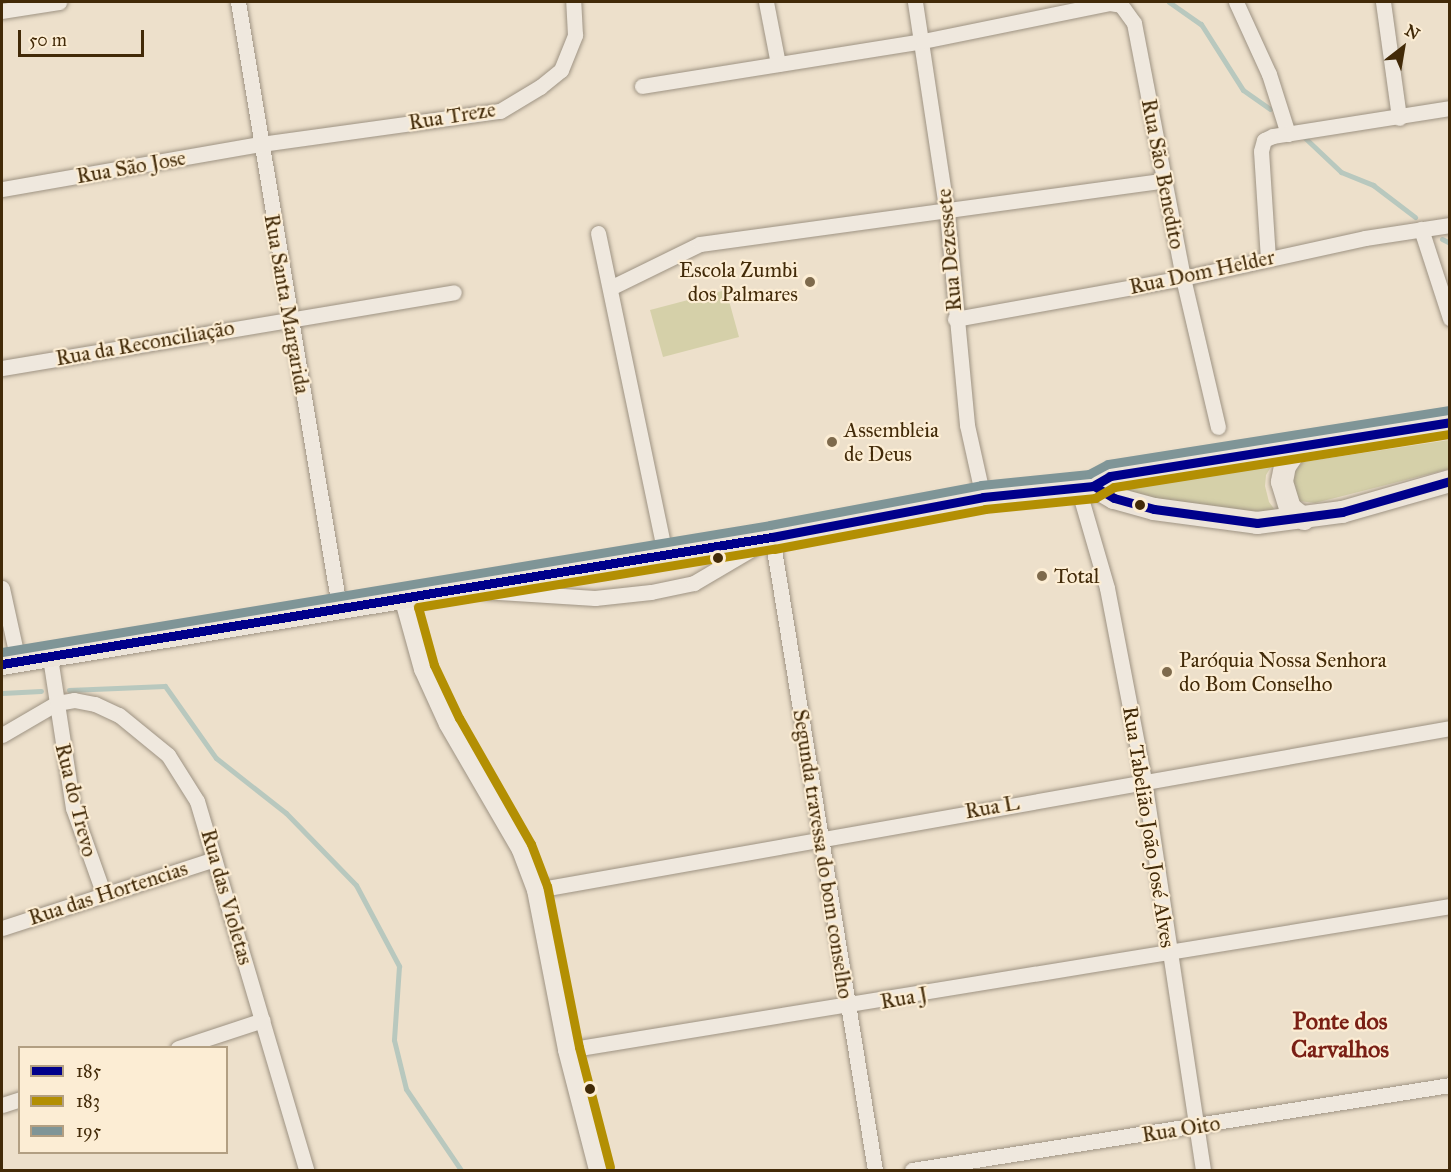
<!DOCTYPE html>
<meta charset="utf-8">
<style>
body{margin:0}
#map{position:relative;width:1451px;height:1172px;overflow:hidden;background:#ede0cb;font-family:"IM FELL Great Primer",serif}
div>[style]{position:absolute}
.green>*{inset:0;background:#d5d0a9}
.stream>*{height:5px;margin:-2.5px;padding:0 2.5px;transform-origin:2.5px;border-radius:2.5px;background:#b8c8be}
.roads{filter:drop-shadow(0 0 2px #9e9383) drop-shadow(0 0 2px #9e9383)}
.minor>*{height:15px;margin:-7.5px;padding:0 7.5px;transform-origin:7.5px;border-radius:7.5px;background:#efe8de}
.tertiary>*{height:18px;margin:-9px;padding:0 9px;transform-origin:9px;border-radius:9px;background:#efe8de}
.primary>*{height:22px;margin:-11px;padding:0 11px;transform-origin:11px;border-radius:11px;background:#ece4d9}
.bus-1>*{height:9px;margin:-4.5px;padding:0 4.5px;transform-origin:4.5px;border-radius:4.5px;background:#00008b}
.bus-2>*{height:9px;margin:-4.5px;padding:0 4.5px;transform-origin:4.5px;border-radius:4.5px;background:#b38f03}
.bus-3>*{height:9px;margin:-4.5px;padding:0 4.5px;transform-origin:4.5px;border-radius:4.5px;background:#7f9597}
.dots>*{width:16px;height:16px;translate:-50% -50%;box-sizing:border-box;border:3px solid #fcedd4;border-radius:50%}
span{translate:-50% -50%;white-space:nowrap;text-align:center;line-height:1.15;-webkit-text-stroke:4.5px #fcedd4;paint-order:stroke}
.street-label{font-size:21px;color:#422a08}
.poi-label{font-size:21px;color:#422a08}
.right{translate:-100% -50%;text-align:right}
.left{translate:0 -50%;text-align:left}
.quarter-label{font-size:24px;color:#7a1f14;font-weight:700}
.frame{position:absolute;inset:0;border:3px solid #422a08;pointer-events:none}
.legend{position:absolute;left:18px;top:1046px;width:210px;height:108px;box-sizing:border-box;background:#fcedd4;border:2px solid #b29f82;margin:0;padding:8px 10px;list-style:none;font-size:18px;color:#422a08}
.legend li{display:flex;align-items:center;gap:12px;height:30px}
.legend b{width:30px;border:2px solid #b29f82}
.north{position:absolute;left:1373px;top:18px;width:60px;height:60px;-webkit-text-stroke:4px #fcedd4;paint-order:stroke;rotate:31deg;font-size:16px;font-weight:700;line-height:24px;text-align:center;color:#422a08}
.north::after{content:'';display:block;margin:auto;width:21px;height:27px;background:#422a08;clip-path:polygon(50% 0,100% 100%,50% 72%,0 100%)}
.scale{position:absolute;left:18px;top:30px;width:126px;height:27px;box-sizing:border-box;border:3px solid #422a08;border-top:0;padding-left:8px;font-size:18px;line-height:21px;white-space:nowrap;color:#422a08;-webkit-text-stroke:4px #fcedd4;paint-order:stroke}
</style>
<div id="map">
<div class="green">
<div style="clip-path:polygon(726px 290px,739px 337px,663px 357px,650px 310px)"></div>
<div style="clip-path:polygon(1449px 440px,1449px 469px,1315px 503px,1299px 501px,1289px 476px,1303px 462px)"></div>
<div style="clip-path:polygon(1277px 457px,1266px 475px,1265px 486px,1269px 502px,1280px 517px,1224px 515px,1109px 489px)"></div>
</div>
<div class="stream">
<div style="left:1169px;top:2px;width:39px;rotate:35deg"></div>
<div style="left:1201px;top:24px;width:78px;rotate:57.5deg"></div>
<div style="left:1243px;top:90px;width:33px;rotate:35deg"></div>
<div style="left:1304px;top:137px;width:51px;rotate:43.4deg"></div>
<div style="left:1341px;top:172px;width:35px;rotate:22deg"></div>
<div style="left:1373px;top:185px;width:53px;rotate:37.3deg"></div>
<div style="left:1442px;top:239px;width:9px;rotate:27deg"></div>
<div style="left:69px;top:690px;width:96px;rotate:-2.4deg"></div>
<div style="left:165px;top:686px;width:88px;rotate:54.7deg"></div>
<div style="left:216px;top:758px;width:89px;rotate:38.2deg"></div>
<div style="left:286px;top:813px;width:100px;rotate:45.8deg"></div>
<div style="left:356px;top:885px;width:92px;rotate:62deg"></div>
<div style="left:399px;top:966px;width:74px;rotate:93.9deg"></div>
<div style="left:394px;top:1040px;width:50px;rotate:76.2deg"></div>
<div style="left:406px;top:1089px;width:98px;rotate:55.8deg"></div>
<div style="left:2px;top:693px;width:39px;rotate:-3deg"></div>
</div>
<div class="roads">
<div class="minor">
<div style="left:238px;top:2px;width:612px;rotate:80.51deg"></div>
<div style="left:766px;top:2px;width:63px;rotate:79deg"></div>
<div style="left:915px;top:2px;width:213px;rotate:81.4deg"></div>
<div style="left:947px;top:213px;width:213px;rotate:84.6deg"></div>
<div style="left:967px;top:425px;width:74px;rotate:77.5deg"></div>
<div style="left:1236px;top:2px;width:79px;rotate:65.4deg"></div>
<div style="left:1269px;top:74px;width:63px;rotate:72.4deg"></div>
<div style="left:1383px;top:2px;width:117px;rotate:82.1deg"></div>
<div style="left:2px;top:11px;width:58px;rotate:-9deg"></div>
<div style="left:642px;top:86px;width:285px;rotate:-9.1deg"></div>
<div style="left:923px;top:41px;width:191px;rotate:-11.5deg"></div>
<div style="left:1110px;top:3px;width:11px;rotate:10deg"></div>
<div style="left:1121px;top:5px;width:22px;rotate:54deg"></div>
<div style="left:1134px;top:23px;width:260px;rotate:79.1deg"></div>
<div style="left:1183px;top:278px;width:153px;rotate:76.8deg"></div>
<div style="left:2px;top:189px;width:263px;rotate:-9.9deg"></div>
<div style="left:261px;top:144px;width:241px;rotate:-7.9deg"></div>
<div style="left:500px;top:111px;width:47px;rotate:-31deg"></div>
<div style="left:540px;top:87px;width:27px;rotate:-39deg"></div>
<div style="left:561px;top:70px;width:38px;rotate:-68deg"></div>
<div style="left:575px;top:35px;width:33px;rotate:-93deg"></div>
<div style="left:1421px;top:229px;width:94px;rotate:72deg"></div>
<div style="left:598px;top:233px;width:328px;rotate:78.2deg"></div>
<div style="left:1268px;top:259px;width:108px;rotate:-93.7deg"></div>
<div style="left:1261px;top:151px;width:11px;rotate:-75deg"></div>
<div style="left:1264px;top:140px;width:10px;rotate:-24deg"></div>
<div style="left:1273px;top:136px;width:179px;rotate:-9deg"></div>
<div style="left:610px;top:288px;width:100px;rotate:-26.1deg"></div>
<div style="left:700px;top:244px;width:469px;rotate:-7.8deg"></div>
<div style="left:955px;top:319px;width:232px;rotate:-10.2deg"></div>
<div style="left:1183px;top:278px;width:186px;rotate:-12.4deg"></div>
<div style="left:1365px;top:238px;width:86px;rotate:-8.7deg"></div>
<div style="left:2px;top:368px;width:458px;rotate:-9.5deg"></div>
<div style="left:1078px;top:488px;width:104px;rotate:73.8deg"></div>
<div style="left:1107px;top:588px;width:196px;rotate:79.1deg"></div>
<div style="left:1144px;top:780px;width:394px;rotate:81.4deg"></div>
<div style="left:2px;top:588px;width:75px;rotate:77.6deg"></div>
<div style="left:483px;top:591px;width:112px;rotate:3.6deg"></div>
<div style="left:595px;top:598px;width:56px;rotate:-6.1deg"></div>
<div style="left:651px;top:592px;width:44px;rotate:-11.8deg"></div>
<div style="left:694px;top:583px;width:91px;rotate:-30.5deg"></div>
<div style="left:772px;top:537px;width:641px;rotate:80.76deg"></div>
<div style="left:2px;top:735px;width:64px;rotate:-30.2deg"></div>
<div style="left:57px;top:703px;width:47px;rotate:-98.7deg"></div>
<div style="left:536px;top:890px;width:928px;rotate:-10.05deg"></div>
<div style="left:104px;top:895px;width:92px;rotate:-109.6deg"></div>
<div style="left:73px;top:808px;width:106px;rotate:-98.7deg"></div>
<div style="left:57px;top:703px;width:17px;rotate:-10deg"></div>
<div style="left:74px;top:700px;width:21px;rotate:11deg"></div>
<div style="left:95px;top:704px;width:26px;rotate:25deg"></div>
<div style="left:119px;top:715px;width:63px;rotate:39.2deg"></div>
<div style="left:168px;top:755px;width:54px;rotate:57.8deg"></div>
<div style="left:197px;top:801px;width:385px;rotate:73.5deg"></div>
<div style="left:2px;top:928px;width:223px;rotate:-18deg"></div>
<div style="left:178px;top:1048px;width:89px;rotate:-18.2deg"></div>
<div style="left:567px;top:1050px;width:895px;rotate:-9.26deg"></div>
<div style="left:2px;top:1105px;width:19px;rotate:-18deg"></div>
<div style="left:912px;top:1170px;width:545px;rotate:-8.98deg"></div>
</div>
<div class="tertiary">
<div style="left:403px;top:597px;width:75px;rotate:74.5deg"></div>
<div style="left:423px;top:669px;width:60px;rotate:65.6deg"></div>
<div style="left:448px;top:724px;width:146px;rotate:59.9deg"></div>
<div style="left:521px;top:850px;width:43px;rotate:69.4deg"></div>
<div style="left:536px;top:890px;width:163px;rotate:79deg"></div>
<div style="left:567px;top:1050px;width:124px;rotate:75.5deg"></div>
</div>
<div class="primary">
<div style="left:1299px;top:446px;width:24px;rotate:125deg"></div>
<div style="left:1285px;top:466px;width:16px;rotate:101deg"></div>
<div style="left:1282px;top:482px;width:27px;rotate:73deg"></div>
<div style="left:1290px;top:508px;width:18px;rotate:38deg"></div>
<div style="left:1093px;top:486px;width:24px;rotate:30deg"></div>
<div style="left:1114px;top:498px;width:41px;rotate:15.4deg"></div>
<div style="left:1154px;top:509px;width:104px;rotate:7.7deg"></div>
<div style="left:1257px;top:523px;width:86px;rotate:-7.4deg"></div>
<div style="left:1342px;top:512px;width:112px;rotate:-16deg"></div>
<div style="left:2px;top:664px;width:780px;rotate:-9.37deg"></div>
<div style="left:772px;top:537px;width:215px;rotate:-10.7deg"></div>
<div style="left:983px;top:497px;width:111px;rotate:-5.7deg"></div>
<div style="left:1093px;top:486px;width:20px;rotate:-30deg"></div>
<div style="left:1110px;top:476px;width:344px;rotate:-9deg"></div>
</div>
</div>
<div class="bus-1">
<div style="left:1094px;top:486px;width:23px;rotate:31deg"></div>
<div style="left:1114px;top:498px;width:41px;rotate:15.4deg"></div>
<div style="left:1154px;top:509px;width:104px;rotate:7.7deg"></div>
<div style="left:1257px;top:523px;width:86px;rotate:-7.4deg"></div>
<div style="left:1342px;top:512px;width:112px;rotate:-16deg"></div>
<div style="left:2px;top:664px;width:780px;rotate:-9.37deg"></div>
<div style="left:772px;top:537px;width:215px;rotate:-10.7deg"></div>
<div style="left:983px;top:497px;width:111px;rotate:-5.7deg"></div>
<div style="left:1093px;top:486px;width:20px;rotate:-30deg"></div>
<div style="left:1110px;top:476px;width:344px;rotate:-9deg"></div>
</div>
<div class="bus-2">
<div style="left:610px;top:1167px;width:124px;rotate:-104.5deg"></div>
<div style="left:579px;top:1047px;width:164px;rotate:-101.2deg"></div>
<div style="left:547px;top:886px;width:45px;rotate:-110.9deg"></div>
<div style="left:531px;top:844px;width:145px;rotate:-119.7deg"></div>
<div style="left:459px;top:718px;width:59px;rotate:-115.3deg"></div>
<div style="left:434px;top:665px;width:60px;rotate:-105.4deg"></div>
<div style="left:418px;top:607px;width:361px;rotate:-9.3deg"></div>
<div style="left:774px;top:549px;width:215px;rotate:-10.7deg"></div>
<div style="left:985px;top:509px;width:111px;rotate:-5.7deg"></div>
<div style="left:1095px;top:498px;width:22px;rotate:-30deg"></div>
<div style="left:1114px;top:487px;width:340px;rotate:-9deg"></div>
</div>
<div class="bus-3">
<div style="left:2px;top:652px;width:778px;rotate:-9.39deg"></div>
<div style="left:770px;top:525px;width:215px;rotate:-10.7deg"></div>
<div style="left:981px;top:485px;width:109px;rotate:-5.8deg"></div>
<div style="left:1089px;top:474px;width:21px;rotate:-28deg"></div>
<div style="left:1108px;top:464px;width:344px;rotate:-9deg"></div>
</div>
<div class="dots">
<div style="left:810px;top:282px;background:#7e6a4c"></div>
<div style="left:832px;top:442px;background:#7e6a4c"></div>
<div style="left:1140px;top:505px;background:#422a08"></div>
<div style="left:718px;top:558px;background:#422a08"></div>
<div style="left:1042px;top:576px;background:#7e6a4c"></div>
<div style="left:1167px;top:672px;background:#7e6a4c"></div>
<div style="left:590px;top:1089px;background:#422a08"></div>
</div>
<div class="street-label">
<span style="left:452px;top:116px;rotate:-9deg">Rua Treze</span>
<span style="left:131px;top:167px;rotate:-10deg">Rua São Jose</span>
<span style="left:1163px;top:174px;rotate:79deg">Rua São Benedito</span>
<span style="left:949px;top:250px;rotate:-95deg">Rua Dezessete</span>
<span style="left:1202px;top:272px;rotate:-12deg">Rua Dom Helder</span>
<span style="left:287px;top:304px;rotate:80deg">Rua Santa Margarida</span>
<span style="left:145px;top:343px;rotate:-10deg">Rua da Reconciliação</span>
<span style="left:76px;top:800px;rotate:76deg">Rua do Trevo</span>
<span style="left:992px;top:807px;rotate:-10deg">Rua L</span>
<span style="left:1149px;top:827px;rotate:81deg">Rua Tabelião João José Alves</span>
<span style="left:823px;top:854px;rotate:81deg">Segunda travessa do bom conselho</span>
<span style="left:108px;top:893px;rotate:-18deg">Rua das Hortencias</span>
<span style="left:227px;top:897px;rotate:74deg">Rua das Violetas</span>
<span style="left:904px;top:998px;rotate:-10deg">Rua J</span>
<span style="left:1181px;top:1129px;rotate:-9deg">Rua Oito</span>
</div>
<div class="poi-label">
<span class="right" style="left:798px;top:282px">Escola Zumbi<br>dos Palmares</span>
<span class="left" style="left:844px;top:442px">Assembleia<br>de Deus</span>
<span class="left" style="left:1054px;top:576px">Total</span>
<span class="left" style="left:1179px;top:672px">Paróquia Nossa Senhora<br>do Bom Conselho</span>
</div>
<div class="quarter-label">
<span style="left:1340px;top:1036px">Ponte dos<br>Carvalhos</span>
</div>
<div class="frame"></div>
<ul class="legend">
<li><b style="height:8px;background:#00008b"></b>185</li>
<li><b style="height:8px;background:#b38f03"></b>183</li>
<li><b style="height:8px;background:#7f9597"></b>195</li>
</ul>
<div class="north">N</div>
<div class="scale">50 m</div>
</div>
